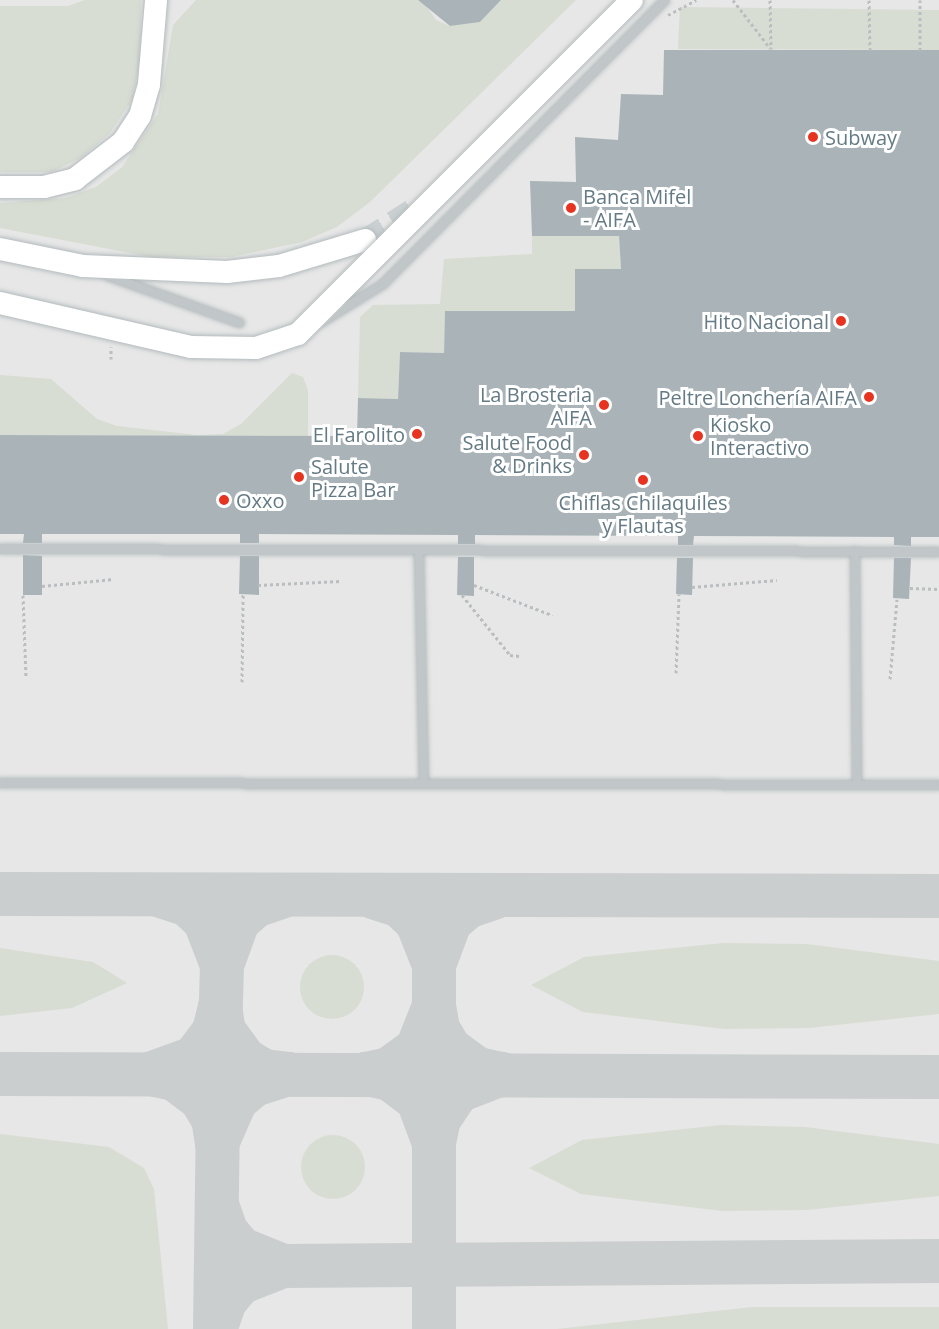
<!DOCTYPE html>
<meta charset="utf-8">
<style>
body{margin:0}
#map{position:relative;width:939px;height:1329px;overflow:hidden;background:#f6f5f2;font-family:"Open Sans",sans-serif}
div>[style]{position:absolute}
.built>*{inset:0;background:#e6e7e6}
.green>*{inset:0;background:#d8ddd3}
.round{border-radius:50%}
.taxiway>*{height:44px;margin:-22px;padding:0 22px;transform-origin:22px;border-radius:22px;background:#cacecf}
.building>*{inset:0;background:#aab4b8}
.secondary-tunnel>*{height:22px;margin-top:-11px;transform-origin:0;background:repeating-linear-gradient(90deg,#cad0d1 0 22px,transparent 0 33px)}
.path>*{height:3px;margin-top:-1.5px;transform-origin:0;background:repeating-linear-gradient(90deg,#bbbec0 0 3px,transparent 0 6px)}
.roads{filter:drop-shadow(0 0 2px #b3babd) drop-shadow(0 0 2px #b3babd)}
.service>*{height:8px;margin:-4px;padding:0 4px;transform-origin:4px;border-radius:4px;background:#c1c6c8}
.secondary>*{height:22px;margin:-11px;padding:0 11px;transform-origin:11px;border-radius:11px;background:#fff}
.bridges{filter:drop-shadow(0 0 2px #b3babd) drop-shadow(0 0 2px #b3babd)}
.service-bridge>*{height:8px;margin:-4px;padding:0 4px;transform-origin:4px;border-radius:4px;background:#c1c6c8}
.secondary-bridge>*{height:22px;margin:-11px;padding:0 11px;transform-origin:11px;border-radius:11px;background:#fff}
.dots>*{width:16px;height:16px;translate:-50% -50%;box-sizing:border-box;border:3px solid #fff;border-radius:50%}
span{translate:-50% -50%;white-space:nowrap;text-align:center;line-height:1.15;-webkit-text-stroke:6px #fff;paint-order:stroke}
.poi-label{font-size:20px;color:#647a84}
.left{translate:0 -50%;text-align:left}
.right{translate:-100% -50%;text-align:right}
</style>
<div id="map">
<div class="built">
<div style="clip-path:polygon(0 0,939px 0,939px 1329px,0 1329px)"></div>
</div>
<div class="green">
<div style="clip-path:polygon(85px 0,141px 0,140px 61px,132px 100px,110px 133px,82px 157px,52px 172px,0 172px,0 6px,68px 6px)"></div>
<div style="clip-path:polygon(196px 0,422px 0,436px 20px,450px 26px,480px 22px,501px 0,576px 0,370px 202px,337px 227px,302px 242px,231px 257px,151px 257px,0 228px,0 203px,65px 198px,96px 187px,122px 167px,158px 114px,173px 25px)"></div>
<div style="clip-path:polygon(680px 7px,939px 10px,939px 50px,678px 49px)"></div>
<div style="clip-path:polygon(532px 236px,619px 236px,621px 269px,575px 269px,575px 311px,445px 311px,444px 353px,400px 352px,398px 399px,358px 398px,360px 317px,373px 305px,440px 304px,444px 259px,532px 254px)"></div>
<div style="clip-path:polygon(292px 373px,303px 377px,308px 390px,308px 436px,0 435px,0 375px,51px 379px,97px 419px,117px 426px,197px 435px,223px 434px,241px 424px)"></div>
<div style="clip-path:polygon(723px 943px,807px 944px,939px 961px,939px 1014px,809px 1028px,724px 1029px,583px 1012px,531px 985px,584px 957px)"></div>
<div style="clip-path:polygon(0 948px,93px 962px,127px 983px,72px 1008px,0 1016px)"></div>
<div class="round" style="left:300px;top:955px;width:64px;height:64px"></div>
<div style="clip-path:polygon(721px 1125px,805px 1127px,939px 1144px,939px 1196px,807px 1210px,722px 1211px,581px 1194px,529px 1168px,582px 1140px)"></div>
<div style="clip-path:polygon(0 1134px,109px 1147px,144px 1168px,154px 1189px,168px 1329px,0 1329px)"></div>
<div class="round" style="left:301px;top:1135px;width:64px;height:64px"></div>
<div style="clip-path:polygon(752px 1307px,939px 1307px,939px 1329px,557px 1329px)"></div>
</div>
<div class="taxiway">
<div style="left:0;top:894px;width:939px;rotate:0.12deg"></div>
<div style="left:161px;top:896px;width:28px;rotate:18deg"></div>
<div style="left:188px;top:905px;width:23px;rotate:43deg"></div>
<div style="left:205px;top:921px;width:47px;rotate:68.9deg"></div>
<div style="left:222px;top:965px;width:47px;rotate:-70deg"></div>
<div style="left:238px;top:921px;width:23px;rotate:-41deg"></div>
<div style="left:255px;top:906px;width:31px;rotate:-19deg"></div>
<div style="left:373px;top:897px;width:28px;rotate:18deg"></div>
<div style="left:400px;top:906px;width:23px;rotate:43deg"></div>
<div style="left:417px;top:922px;width:46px;rotate:68.4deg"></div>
<div style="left:434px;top:965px;width:46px;rotate:-69.6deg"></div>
<div style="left:450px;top:922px;width:23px;rotate:-41deg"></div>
<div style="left:467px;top:907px;width:31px;rotate:-19deg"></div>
<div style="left:434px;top:965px;width:71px;rotate:90deg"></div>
<div style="left:434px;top:1006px;width:23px;rotate:80deg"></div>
<div style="left:438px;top:1029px;width:23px;rotate:59deg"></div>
<div style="left:450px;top:1049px;width:34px;rotate:36deg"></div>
<div style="left:478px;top:1069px;width:25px;rotate:12deg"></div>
<div style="left:502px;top:1074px;width:47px;rotate:158.9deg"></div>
<div style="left:458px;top:1091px;width:34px;rotate:124deg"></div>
<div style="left:439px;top:1119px;width:25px;rotate:102deg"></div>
<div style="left:434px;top:1143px;width:46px;rotate:-110.4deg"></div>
<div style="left:418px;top:1100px;width:35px;rotate:-143deg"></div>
<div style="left:390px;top:1079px;width:25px;rotate:-168deg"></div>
<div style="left:366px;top:1074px;width:24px;rotate:-12deg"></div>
<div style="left:389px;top:1069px;width:34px;rotate:-36deg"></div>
<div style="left:417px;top:1049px;width:46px;rotate:-68.4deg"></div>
<div style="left:220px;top:1007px;width:24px;rotate:81deg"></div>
<div style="left:224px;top:1031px;width:34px;rotate:54deg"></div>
<div style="left:244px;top:1059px;width:23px;rotate:31deg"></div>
<div style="left:264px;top:1071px;width:24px;rotate:7deg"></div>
<div style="left:288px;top:1074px;width:36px;rotate:162deg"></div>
<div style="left:254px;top:1085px;width:23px;rotate:140deg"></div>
<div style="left:236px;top:1100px;width:47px;rotate:113.8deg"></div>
<div style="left:217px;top:1143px;width:24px;rotate:-99deg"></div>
<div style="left:213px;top:1119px;width:23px;rotate:-121deg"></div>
<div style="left:201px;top:1099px;width:34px;rotate:-143deg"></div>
<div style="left:174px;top:1079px;width:25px;rotate:-168deg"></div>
<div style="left:150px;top:1074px;width:47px;rotate:-20deg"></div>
<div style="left:194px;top:1058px;width:34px;rotate:-53deg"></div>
<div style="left:214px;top:1031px;width:25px;rotate:-76deg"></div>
<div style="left:220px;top:1036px;width:71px;rotate:-88.4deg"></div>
<div style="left:0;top:1074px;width:939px;rotate:0.18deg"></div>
<div style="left:283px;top:1266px;width:656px;rotate:-0.44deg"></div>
<div style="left:216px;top:1327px;width:28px;rotate:-71deg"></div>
<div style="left:225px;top:1301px;width:23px;rotate:-50deg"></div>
<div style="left:240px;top:1283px;width:46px;rotate:-21.6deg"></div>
<div style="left:283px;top:1266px;width:45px;rotate:-158deg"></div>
<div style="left:241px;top:1249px;width:23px;rotate:-130deg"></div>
<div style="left:226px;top:1231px;width:28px;rotate:-109deg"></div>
<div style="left:215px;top:1329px;width:214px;rotate:-89.2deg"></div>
<div style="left:434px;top:1329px;width:214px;rotate:-90deg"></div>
</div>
<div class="building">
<div style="clip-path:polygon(418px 0,501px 0,480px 22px,450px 26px)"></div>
<div style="clip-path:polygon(664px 50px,939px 50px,939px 537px,911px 537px,911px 546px,894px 545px,894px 537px,694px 536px,693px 545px,678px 545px,678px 536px,475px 535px,475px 544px,458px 544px,458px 535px,259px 534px,259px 543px,240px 543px,240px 534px,42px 534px,42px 543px,23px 543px,24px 534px,0 534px,0 435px,357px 436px,358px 398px,398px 399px,400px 352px,444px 353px,445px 311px,575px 311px,575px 269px,621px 269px,619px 236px,532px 236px,530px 181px,576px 182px,575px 137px,618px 140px,621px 94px,663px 95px)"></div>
<div style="clip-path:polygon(23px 555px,42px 556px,42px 595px,23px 595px)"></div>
<div style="clip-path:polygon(240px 556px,259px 556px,259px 595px,239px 594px)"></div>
<div style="clip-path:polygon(458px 557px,474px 557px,474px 596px,457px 595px)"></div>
<div style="clip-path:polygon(677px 558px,693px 558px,692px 595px,676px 594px)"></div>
<div style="clip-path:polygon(894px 558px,911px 558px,909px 599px,893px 598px)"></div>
</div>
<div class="secondary-tunnel">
<div style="left:365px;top:240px;width:56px;rotate:-32.6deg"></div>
</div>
<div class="path">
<div style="left:733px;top:0;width:61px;rotate:52.4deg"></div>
<div style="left:770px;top:0;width:49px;rotate:88.8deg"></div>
<div style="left:869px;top:0;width:50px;rotate:88.9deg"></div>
<div style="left:920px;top:0;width:50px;rotate:90deg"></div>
<div style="left:668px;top:15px;width:32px;rotate:-28deg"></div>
<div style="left:111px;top:359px;width:12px;rotate:-90deg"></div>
<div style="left:258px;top:585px;width:83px;rotate:-2.8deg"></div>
<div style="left:474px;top:585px;width:84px;rotate:21deg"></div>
<div style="left:42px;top:586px;width:72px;rotate:-5.6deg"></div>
<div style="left:692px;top:587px;width:85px;rotate:-4.7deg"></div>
<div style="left:910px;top:588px;width:29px;rotate:2deg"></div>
<div style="left:23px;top:595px;width:83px;rotate:87.9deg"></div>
<div style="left:462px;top:595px;width:77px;rotate:51.3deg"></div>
<div style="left:510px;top:655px;width:10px;rotate:6deg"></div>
<div style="left:676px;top:673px;width:79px;rotate:-87.8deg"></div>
<div style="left:890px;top:679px;width:80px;rotate:-85deg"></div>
<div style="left:242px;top:682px;width:88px;rotate:-89.3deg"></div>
</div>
<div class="roads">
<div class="service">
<div style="left:106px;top:275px;width:142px;rotate:19.7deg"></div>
<div style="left:0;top:549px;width:939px;rotate:0.18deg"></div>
<div style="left:419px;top:550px;width:234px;rotate:88.8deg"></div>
<div style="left:855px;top:551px;width:234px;rotate:89.5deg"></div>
<div style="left:0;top:783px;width:939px;rotate:0.12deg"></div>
</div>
<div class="secondary">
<div style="left:0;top:187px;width:44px"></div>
<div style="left:44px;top:187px;width:32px;rotate:-14deg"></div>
<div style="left:75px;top:179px;width:61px;rotate:-37.6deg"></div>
<div style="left:123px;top:142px;width:31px;rotate:-57deg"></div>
<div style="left:140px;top:116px;width:33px;rotate:-74deg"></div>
<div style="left:149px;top:84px;width:84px;rotate:-85.2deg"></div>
<div style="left:0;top:249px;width:85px;rotate:11.6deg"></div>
<div style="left:83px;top:266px;width:144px;rotate:2.4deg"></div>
<div style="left:227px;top:272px;width:52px;rotate:-6.6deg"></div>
<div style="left:279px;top:266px;width:90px;rotate:-16.8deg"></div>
</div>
</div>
<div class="bridges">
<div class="service-bridge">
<div style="left:317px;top:325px;width:78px;rotate:-31.8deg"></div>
<div style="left:383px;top:284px;width:400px;rotate:-45.2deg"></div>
</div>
<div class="secondary-bridge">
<div style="left:0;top:303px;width:196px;rotate:13deg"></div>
<div style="left:191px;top:347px;width:65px;rotate:0.9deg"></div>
<div style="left:256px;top:348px;width:44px;rotate:-18.4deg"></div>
<div style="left:298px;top:334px;width:472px;rotate:-45deg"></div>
</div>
</div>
<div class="dots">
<div style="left:813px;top:137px;background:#e73421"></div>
<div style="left:571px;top:208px;background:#e73421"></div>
<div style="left:841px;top:321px;background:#e73421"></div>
<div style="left:869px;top:397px;background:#e73421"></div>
<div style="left:604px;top:405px;background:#e73421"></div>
<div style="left:417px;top:434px;background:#e73421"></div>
<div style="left:698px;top:436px;background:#e73421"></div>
<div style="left:584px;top:455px;background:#e73421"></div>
<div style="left:299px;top:477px;background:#e73421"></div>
<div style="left:643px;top:480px;background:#e73421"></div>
<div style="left:224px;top:500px;background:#e73421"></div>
</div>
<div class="poi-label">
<span class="left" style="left:825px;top:137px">Subway</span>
<span class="left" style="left:583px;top:208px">Banca Mifel<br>- AIFA</span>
<span class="right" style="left:829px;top:321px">Hito Nacional</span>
<span class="right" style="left:592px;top:406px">La Brosteria<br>AIFA</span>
<span class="right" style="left:857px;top:397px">Peltre Lonchería AIFA</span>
<span class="left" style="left:710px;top:436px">Kiosko<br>Interactivo</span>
<span class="right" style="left:405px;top:434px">El Farolito</span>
<span class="right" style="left:572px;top:454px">Salute Food<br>&amp; Drinks</span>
<span class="left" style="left:311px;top:478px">Salute<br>Pizza Bar</span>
<span class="left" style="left:236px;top:500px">Oxxo</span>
<span style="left:643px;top:514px">Chiflas Chilaquiles<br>y Flautas</span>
</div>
</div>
